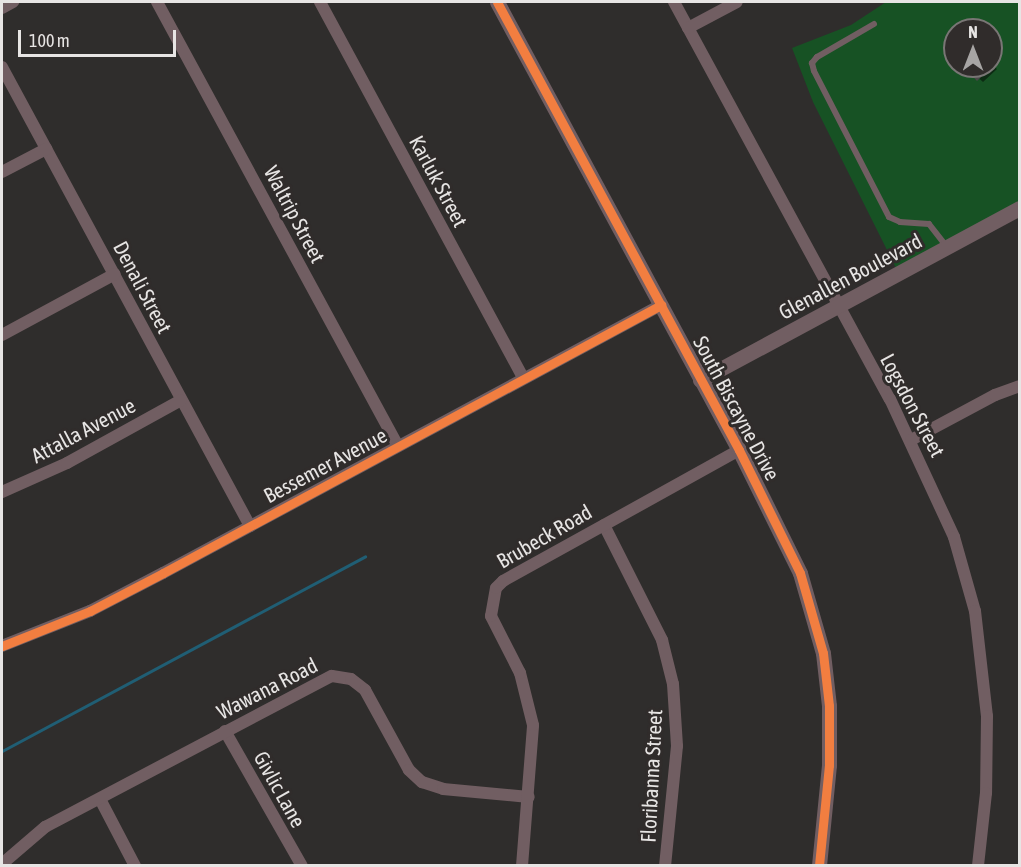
<!DOCTYPE html>
<style>
body{margin:0}
#map{position:relative;width:1021px;height:867px;overflow:hidden;background:#2f2d2c;font-family:"Asap Condensed",sans-serif}
div>[style]{position:absolute}
.green>*{inset:0;background:#175224}
.shadow>*{inset:0;background:#0007}
.stream>*{height:3px;margin:-1.5px;padding:0 1.5px;transform-origin:1.5px;border-radius:1.5px;background:#205e74}
.building>*{inset:0;background:#4a4849}
.service>*{height:6px;margin:-3px;padding:0 3px;transform-origin:3px;border-radius:3px;background:#715e62}
.minor>*{height:12px;margin:-6px;padding:0 6px;transform-origin:6px;border-radius:6px;background:#715e62}
.tertiary>*{height:15px;margin:-7.5px;padding:0 7.5px;transform-origin:7.5px;border-radius:7.5px;background:#715e62}
.cycleway>*{height:9px;margin:-4.5px;padding:0 4.5px;transform-origin:4.5px;border-radius:4.5px;background:#f27e40}
span{translate:-50% -50%;white-space:nowrap;text-align:center;line-height:1.15;-webkit-text-stroke:6px #302c2b;paint-order:stroke}
.street-label{font-size:21px;color:#e7e5e4}
.frame{position:absolute;inset:0;border:3px solid #e7e5e4;pointer-events:none}
.north{position:absolute;left:943px;top:18px;width:60px;height:60px;box-sizing:border-box;background:#302c2b;border:2px solid #797675;border-radius:50%;rotate:0deg;font-size:16px;font-weight:700;line-height:24px;text-align:center;color:#e7e5e4}
.north::after{content:'';display:block;margin:auto;width:21px;height:27px;background:#a7a5a4;clip-path:polygon(50% 0,100% 100%,50% 72%,0 100%)}
.scale{position:absolute;left:18px;top:30px;width:158px;height:27px;box-sizing:border-box;border:3px solid #e7e5e4;border-top:0;padding-left:8px;font-size:18px;line-height:21px;white-space:nowrap;color:#e7e5e4;-webkit-text-stroke:4px #302c2b;paint-order:stroke}
</style>
<div id="map">
<div class="green">
<div style="clip-path:polygon(evenodd,886px 2px,1019px 2px,1019px 202px,896px 268px,813px 102px,792px 48px,851px 25px,886px 2px,955px 30px,991px 30px,991px 66px,955px 66px,955px 30px)"></div>
</div>
<div class="shadow">
<div style="clip-path:polygon(991px 63px,997px 69px,983px 82px,965px 66px,991px 66px)"></div>
</div>
<div class="stream">
<div style="left:2px;top:751px;width:412px;rotate:-28.2deg"></div>
</div>
<div class="building">
<div style="clip-path:polygon(963px 66px,993px 66px,977px 81px)"></div>
</div>
<div class="service">
<div style="left:874px;top:24px;width:66px;rotate:149.9deg"></div>
<div style="left:817px;top:57px;width:8px;rotate:130deg"></div>
<div style="left:812px;top:63px;width:8px;rotate:76deg"></div>
<div style="left:814px;top:71px;width:164px;rotate:62.8deg"></div>
<div style="left:889px;top:217px;width:12px;rotate:24deg"></div>
<div style="left:900px;top:222px;width:29px;rotate:4deg"></div>
<div style="left:929px;top:224px;width:29px;rotate:52deg"></div>
</div>
<div class="minor">
<div style="left:157px;top:2px;width:505px;rotate:61.51deg"></div>
<div style="left:320px;top:2px;width:427px;rotate:61.6deg"></div>
<div style="left:674px;top:2px;width:452px;rotate:61.5deg"></div>
<div style="left:890px;top:399px;width:152px;rotate:65.1deg"></div>
<div style="left:954px;top:537px;width:77px;rotate:74.2deg"></div>
<div style="left:975px;top:611px;width:106px;rotate:83.5deg"></div>
<div style="left:987px;top:716px;width:77px;rotate:90.7deg"></div>
<div style="left:986px;top:793px;width:73px;rotate:96.3deg"></div>
<div style="left:2px;top:8px;width:13px;rotate:-29deg"></div>
<div style="left:688px;top:28px;width:55px;rotate:-28deg"></div>
<div style="left:2px;top:67px;width:522px;rotate:61.62deg"></div>
<div style="left:2px;top:172px;width:50px;rotate:-27.6deg"></div>
<div style="left:2px;top:335px;width:128px;rotate:-28.4deg"></div>
<div style="left:911px;top:440px;width:95px;rotate:-28.2deg"></div>
<div style="left:995px;top:395px;width:27px;rotate:-20deg"></div>
<div style="left:2px;top:492px;width:71px;rotate:-24deg"></div>
<div style="left:67px;top:463px;width:130px;rotate:-28.9deg"></div>
<div style="left:604px;top:525px;width:129px;rotate:63.2deg"></div>
<div style="left:662px;top:640px;width:45px;rotate:76deg"></div>
<div style="left:673px;top:684px;width:62px;rotate:86.3deg"></div>
<div style="left:677px;top:746px;width:121px;rotate:95.7deg"></div>
<div style="left:2px;top:646px;width:95px;rotate:-21.7deg"></div>
<div style="left:90px;top:611px;width:82px;rotate:-27.5deg"></div>
<div style="left:163px;top:573px;width:566px;rotate:-28.29deg"></div>
<div style="left:225px;top:731px;width:155px;rotate:60.3deg"></div>
<div style="left:100px;top:799px;width:76px;rotate:62.4deg"></div>
<div style="left:2px;top:864px;width:57px;rotate:-40.7deg"></div>
<div style="left:45px;top:827px;width:324px;rotate:-27.8deg"></div>
<div style="left:332px;top:676px;width:19px;rotate:9deg"></div>
<div style="left:351px;top:679px;width:18px;rotate:38deg"></div>
<div style="left:365px;top:690px;width:91px;rotate:61.2deg"></div>
<div style="left:409px;top:770px;width:18px;rotate:43deg"></div>
<div style="left:422px;top:782px;width:22px;rotate:18deg"></div>
<div style="left:443px;top:789px;width:86px;rotate:5.3deg"></div>
<div style="left:522px;top:866px;width:141px;rotate:-85.5deg"></div>
<div style="left:533px;top:725px;width:54px;rotate:-104deg"></div>
<div style="left:520px;top:673px;width:64px;rotate:-117deg"></div>
<div style="left:491px;top:616px;width:28px;rotate:-80deg"></div>
<div style="left:496px;top:588px;width:10px;rotate:-45deg"></div>
<div style="left:503px;top:581px;width:270px;rotate:-29deg"></div>
</div>
<div class="tertiary">
<div style="left:497px;top:2px;width:509px;rotate:61.62deg"></div>
<div style="left:739px;top:450px;width:137px;rotate:63.6deg"></div>
<div style="left:800px;top:573px;width:83px;rotate:74deg"></div>
<div style="left:823px;top:653px;width:53px;rotate:83.5deg"></div>
<div style="left:829px;top:706px;width:59px;rotate:90deg"></div>
<div style="left:829px;top:765px;width:101px;rotate:95.7deg"></div>
<div style="left:700px;top:380px;width:363px;rotate:-28.3deg"></div>
</div>
<div class="cycleway">
<div style="left:497px;top:2px;width:509px;rotate:61.62deg"></div>
<div style="left:739px;top:450px;width:137px;rotate:63.6deg"></div>
<div style="left:800px;top:573px;width:83px;rotate:74deg"></div>
<div style="left:823px;top:653px;width:53px;rotate:83.5deg"></div>
<div style="left:829px;top:706px;width:59px;rotate:90deg"></div>
<div style="left:829px;top:765px;width:101px;rotate:95.7deg"></div>
<div style="left:2px;top:646px;width:95px;rotate:-21.7deg"></div>
<div style="left:90px;top:611px;width:82px;rotate:-27.5deg"></div>
<div style="left:163px;top:573px;width:566px;rotate:-28.29deg"></div>
</div>
<div class="street-label">
<span style="left:439px;top:181px;rotate:62deg">Karluk Street</span>
<span style="left:295px;top:214px;rotate:62deg">Waltrip Street</span>
<span style="left:850px;top:276px;rotate:-28deg">Glenallen Boulevard</span>
<span style="left:143px;top:287px;rotate:62deg">Denali Street</span>
<span style="left:913px;top:405px;rotate:62deg">Logsdon Street</span>
<span style="left:737px;top:408px;rotate:62deg">South Biscayne Drive</span>
<span style="left:83px;top:430px;rotate:-28deg">Attalla Avenue</span>
<span style="left:325px;top:465px;rotate:-28deg">Bessemer Avenue</span>
<span style="left:544px;top:536px;rotate:-30deg">Brubeck Road</span>
<span style="left:267px;top:688px;rotate:-27deg">Wawana Road</span>
<span style="left:651px;top:776px;rotate:-87deg">Floribanna Street</span>
<span style="left:280px;top:789px;rotate:61deg">Givlic Lane</span>
</div>
<div class="frame"></div>
<div class="north">N</div>
<div class="scale">100 m</div>
</div>
